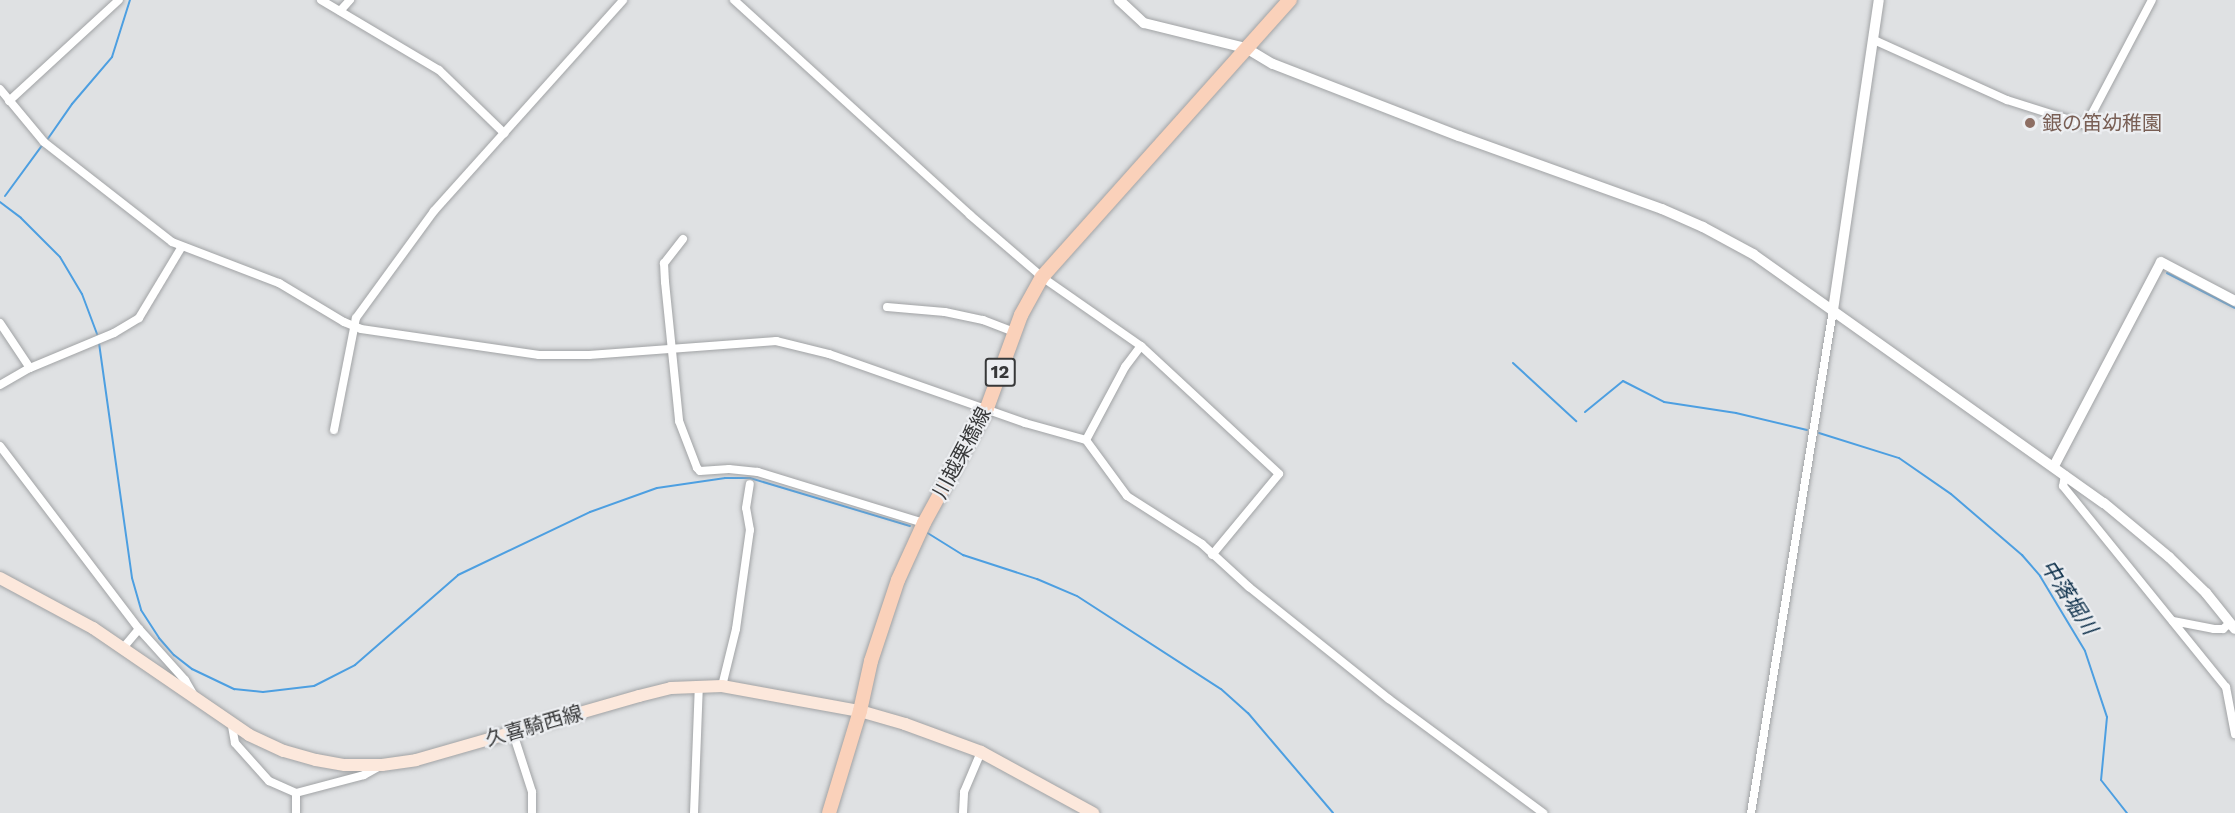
<!DOCTYPE html>
<meta charset="utf-8">
<style>
body{margin:0}
#map{position:relative;width:2235px;height:813px;overflow:hidden;background:#dfe1e3;font-family:"Work Sans","Noto Sans JP",sans-serif}
div>[style]{position:absolute}
.stream>*{height:2px;margin:-1px;padding:0 1px;transform-origin:1px;border-radius:1px;background:#4d9fe1}
.roads{filter:drop-shadow(0 0 2px #a1a3a5) drop-shadow(0 0 2px #a1a3a5)}
.minor>*{height:8px;margin:-4px;padding:0 4px;transform-origin:4px;border-radius:4px;background:#fff}
.tertiary>*{height:10px;margin:-5px;padding:0 5px;transform-origin:5px;border-radius:5px;background:#fff}
.secondary>*{height:12px;margin:-6px;padding:0 6px;transform-origin:6px;border-radius:6px;background:#fce8dc}
.primary>*{height:14px;margin:-7px;padding:0 7px;transform-origin:7px;border-radius:7px;background:#fad1ba}
.dots>*{width:16px;height:16px;translate:-50% -50%;box-sizing:border-box;border:3px solid #eceef1;border-radius:50%}
span{translate:-50% -50%;white-space:nowrap;text-align:center;line-height:1.15;-webkit-text-stroke:4.5px #eceef1;paint-order:stroke}
.shield-label span{padding:2px 4px;background:#eceef1;border:2px solid;border-radius:4px;-webkit-text-stroke-width:0}
.shield-label{font-size:18px;color:#373839;font-weight:700}
.education-label{font-size:20px;color:#785e54}
.left{translate:0 -50%;text-align:left}
.street-label{font-size:20px;color:#373839}
.water-label{font-size:21px;color:#092c47;font-style:italic}
</style>
<div id="map">
<div class="stream">
<div style="left:47px;top:140px;width:44px;rotate:-55.2deg"></div>
<div style="left:72px;top:104px;width:62px;rotate:-49.6deg"></div>
<div style="left:112px;top:57px;width:60px;rotate:-72.5deg"></div>
<div style="left:5px;top:196px;width:64px;rotate:-53.8deg"></div>
<div style="left:0;top:202px;width:26px;rotate:37deg"></div>
<div style="left:21px;top:218px;width:55px;rotate:45deg"></div>
<div style="left:60px;top:257px;width:43px;rotate:59.3deg"></div>
<div style="left:82px;top:294px;width:43px;rotate:69.4deg"></div>
<div style="left:2167px;top:273px;width:76px;rotate:27.2deg"></div>
<div style="left:99px;top:343px;width:237px;rotate:82deg"></div>
<div style="left:132px;top:578px;width:33px;rotate:74deg"></div>
<div style="left:141px;top:610px;width:33px;rotate:57deg"></div>
<div style="left:159px;top:638px;width:23px;rotate:49deg"></div>
<div style="left:174px;top:655px;width:23px;rotate:38deg"></div>
<div style="left:192px;top:669px;width:47px;rotate:25.5deg"></div>
<div style="left:234px;top:689px;width:29px;rotate:6deg"></div>
<div style="left:263px;top:692px;width:51px;rotate:-6.7deg"></div>
<div style="left:314px;top:686px;width:46px;rotate:-27.1deg"></div>
<div style="left:355px;top:665px;width:137px;rotate:-41.1deg"></div>
<div style="left:458px;top:575px;width:146px;rotate:-25.5deg"></div>
<div style="left:590px;top:512px;width:71px;rotate:-19.7deg"></div>
<div style="left:657px;top:488px;width:69px;rotate:-8.4deg"></div>
<div style="left:725px;top:478px;width:25px"></div>
<div style="left:750px;top:478px;width:167px;rotate:16.7deg"></div>
<div style="left:1513px;top:363px;width:86px;rotate:42.6deg"></div>
<div style="left:1585px;top:412px;width:49px;rotate:-39.2deg"></div>
<div style="left:1623px;top:381px;width:46px;rotate:27.1deg"></div>
<div style="left:1664px;top:402px;width:73px;rotate:8.7deg"></div>
<div style="left:1736px;top:413px;width:73px;rotate:13.5deg"></div>
<div style="left:1819px;top:433px;width:84px;rotate:17.4deg"></div>
<div style="left:1899px;top:458px;width:63px;rotate:34.7deg"></div>
<div style="left:1951px;top:494px;width:94px;rotate:40.7deg"></div>
<div style="left:2022px;top:555px;width:28px;rotate:49deg"></div>
<div style="left:2040px;top:576px;width:87px;rotate:59deg"></div>
<div style="left:2085px;top:651px;width:70px;rotate:71.6deg"></div>
<div style="left:2107px;top:717px;width:63px;rotate:95.4deg"></div>
<div style="left:2101px;top:780px;width:42px;rotate:51.8deg"></div>
<div style="left:926px;top:532px;width:44px;rotate:31.9deg"></div>
<div style="left:963px;top:555px;width:78px;rotate:18deg"></div>
<div style="left:1037px;top:579px;width:43px;rotate:23deg"></div>
<div style="left:1077px;top:596px;width:171px;rotate:32.9deg"></div>
<div style="left:1221px;top:689px;width:36px;rotate:42deg"></div>
<div style="left:1248px;top:713px;width:131px;rotate:49.6deg"></div>
</div>
<div class="roads">
<div class="minor">
<div style="left:321px;top:0;width:137px;rotate:30.7deg"></div>
<div style="left:439px;top:70px;width:91px;rotate:44.1deg"></div>
<div style="left:734px;top:0;width:319px;rotate:42.3deg"></div>
<div style="left:970px;top:215px;width:95px;rotate:40.7deg"></div>
<div style="left:1042px;top:277px;width:121px;rotate:34.9deg"></div>
<div style="left:1141px;top:346px;width:188px;rotate:42.8deg"></div>
<div style="left:1279px;top:474px;width:105px;rotate:129.6deg"></div>
<div style="left:340px;top:11px;width:15px;rotate:-48deg"></div>
<div style="left:1874px;top:40px;width:146px;rotate:24.3deg"></div>
<div style="left:2007px;top:100px;width:83px;rotate:17.6deg"></div>
<div style="left:2086px;top:125px;width:141px;rotate:-62.2deg"></div>
<div style="left:0;top:89px;width:69px;rotate:50.3deg"></div>
<div style="left:44px;top:142px;width:162px;rotate:38deg"></div>
<div style="left:172px;top:242px;width:115px;rotate:21deg"></div>
<div style="left:279px;top:283px;width:76px;rotate:31deg"></div>
<div style="left:344px;top:322px;width:18px;rotate:22deg"></div>
<div style="left:361px;top:329px;width:180px;rotate:8.3deg"></div>
<div style="left:539px;top:355px;width:50px"></div>
<div style="left:589px;top:355px;width:188px;rotate:-4.3deg"></div>
<div style="left:776px;top:341px;width:55px;rotate:13.8deg"></div>
<div style="left:829px;top:354px;width:208px;rotate:19.4deg"></div>
<div style="left:1025px;top:423px;width:63px;rotate:15.6deg"></div>
<div style="left:1086px;top:440px;width:69px;rotate:53.8deg"></div>
<div style="left:1127px;top:496px;width:89px;rotate:32.6deg"></div>
<div style="left:1202px;top:544px;width:64px;rotate:42.5deg"></div>
<div style="left:1249px;top:587px;width:179px;rotate:38.7deg"></div>
<div style="left:1389px;top:699px;width:192px;rotate:36.5deg"></div>
<div style="left:9px;top:101px;width:149px;rotate:-42.6deg"></div>
<div style="left:683px;top:239px;width:31px;rotate:128deg"></div>
<div style="left:664px;top:263px;width:19px;rotate:87deg"></div>
<div style="left:665px;top:282px;width:140px;rotate:84.2deg"></div>
<div style="left:679px;top:421px;width:50px;rotate:69deg"></div>
<div style="left:697px;top:468px;width:4px;rotate:45deg"></div>
<div style="left:700px;top:471px;width:29px;rotate:-4deg"></div>
<div style="left:729px;top:469px;width:29px;rotate:6deg"></div>
<div style="left:758px;top:472px;width:174px;rotate:17.1deg"></div>
<div style="left:887px;top:307px;width:58px;rotate:4.9deg"></div>
<div style="left:945px;top:312px;width:39px;rotate:12deg"></div>
<div style="left:983px;top:320px;width:34px;rotate:21deg"></div>
<div style="left:0;top:323px;width:54px;rotate:56.3deg"></div>
<div style="left:0;top:385px;width:34px;rotate:-30deg"></div>
<div style="left:30px;top:368px;width:91px;rotate:-22.6deg"></div>
<div style="left:114px;top:333px;width:29px;rotate:-31deg"></div>
<div style="left:139px;top:318px;width:82px;rotate:-59deg"></div>
<div style="left:334px;top:430px;width:114px;rotate:-78.9deg"></div>
<div style="left:356px;top:318px;width:132px;rotate:-53.9deg"></div>
<div style="left:434px;top:211px;width:283px;rotate:-48.1deg"></div>
<div style="left:1086px;top:440px;width:83px;rotate:-61.9deg"></div>
<div style="left:1125px;top:367px;width:26px;rotate:-53deg"></div>
<div style="left:0;top:446px;width:230px;rotate:52.8deg"></div>
<div style="left:139px;top:629px;width:69px;rotate:48deg"></div>
<div style="left:185px;top:680px;width:20px;rotate:60deg"></div>
<div style="left:2065px;top:475px;width:11px;rotate:100deg"></div>
<div style="left:2063px;top:486px;width:259px;rotate:51deg"></div>
<div style="left:2226px;top:687px;width:48px;rotate:79.2deg"></div>
<div style="left:2173px;top:621px;width:42px;rotate:11deg"></div>
<div style="left:2214px;top:629px;width:9px"></div>
<div style="left:2223px;top:629px;width:9px;rotate:-41deg"></div>
<div style="left:123px;top:648px;width:25px;rotate:-50deg"></div>
<div style="left:722px;top:686px;width:59px;rotate:-76.2deg"></div>
<div style="left:736px;top:629px;width:100px;rotate:-82deg"></div>
<div style="left:750px;top:530px;width:22px;rotate:-100deg"></div>
<div style="left:746px;top:508px;width:24px;rotate:-81deg"></div>
<div style="left:232px;top:726px;width:17px;rotate:80deg"></div>
<div style="left:235px;top:743px;width:51px;rotate:48.2deg"></div>
<div style="left:269px;top:781px;width:30px;rotate:24deg"></div>
<div style="left:296px;top:793px;width:70px;rotate:-14.8deg"></div>
<div style="left:364px;top:775px;width:21px;rotate:-29deg"></div>
<div style="left:513px;top:733px;width:62px;rotate:72.1deg"></div>
<div style="left:532px;top:792px;width:21px;rotate:90deg"></div>
<div style="left:296px;top:813px;width:20px;rotate:-90deg"></div>
<div style="left:694px;top:813px;width:128px;rotate:-87.8deg"></div>
<div style="left:963px;top:813px;width:21px;rotate:-87deg"></div>
<div style="left:964px;top:792px;width:43px;rotate:-67deg"></div>
<div style="left:1751px;top:813px;width:510px;rotate:-80.74deg"></div>
</div>
<div class="tertiary">
<div style="left:1119px;top:0;width:34px;rotate:43deg"></div>
<div style="left:1144px;top:23px;width:105px;rotate:13.8deg"></div>
<div style="left:1246px;top:48px;width:31px;rotate:31deg"></div>
<div style="left:1273px;top:64px;width:199px;rotate:21.2deg"></div>
<div style="left:1459px;top:136px;width:216px;rotate:19.8deg"></div>
<div style="left:1662px;top:209px;width:45px;rotate:23.7deg"></div>
<div style="left:1703px;top:227px;width:57px;rotate:28.4deg"></div>
<div style="left:1753px;top:254px;width:430px;rotate:35.4deg"></div>
<div style="left:2104px;top:503px;width:85px;rotate:39.7deg"></div>
<div style="left:2169px;top:557px;width:52px;rotate:44.2deg"></div>
<div style="left:2206px;top:593px;width:46px;rotate:51.1deg"></div>
<div style="left:1833px;top:310px;width:313px;rotate:-81.6deg"></div>
<div style="left:2054px;top:466px;width:230px;rotate:-62.3deg"></div>
<div style="left:2161px;top:262px;width:84px;rotate:27.8deg"></div>
</div>
<div class="secondary">
<div style="left:0;top:578px;width:106px;rotate:28.3deg"></div>
<div style="left:93px;top:628px;width:189px;rotate:34.4deg"></div>
<div style="left:249px;top:735px;width:38px;rotate:25deg"></div>
<div style="left:284px;top:751px;width:33px;rotate:16deg"></div>
<div style="left:316px;top:760px;width:29px;rotate:10deg"></div>
<div style="left:345px;top:765px;width:37px"></div>
<div style="left:382px;top:765px;width:34px;rotate:-8deg"></div>
<div style="left:416px;top:760px;width:232px;rotate:-16deg"></div>
<div style="left:639px;top:696px;width:33px;rotate:-14deg"></div>
<div style="left:671px;top:688px;width:51px;rotate:-2.2deg"></div>
<div style="left:722px;top:686px;width:140px;rotate:10.3deg"></div>
<div style="left:860px;top:711px;width:47px;rotate:16.1deg"></div>
<div style="left:905px;top:724px;width:81px;rotate:20.2deg"></div>
<div style="left:981px;top:752px;width:128px;rotate:28.6deg"></div>
</div>
<div class="primary">
<div style="left:829px;top:813px;width:107px;rotate:-73.1deg"></div>
<div style="left:860px;top:711px;width:51px;rotate:-77.6deg"></div>
<div style="left:871px;top:661px;width:85px;rotate:-71.6deg"></div>
<div style="left:898px;top:580px;width:63px;rotate:-65.5deg"></div>
<div style="left:924px;top:523px;width:131px;rotate:-61.3deg"></div>
<div style="left:987px;top:408px;width:99px;rotate:-69.9deg"></div>
<div style="left:1021px;top:315px;width:43px;rotate:-61.1deg"></div>
<div style="left:1042px;top:277px;width:372px;rotate:-48.2deg"></div>
</div>
</div>
<div class="dots">
<div style="left:2030px;top:123px;background:#8d6e63"></div>
</div>
<div class="shield-label">
<span style="left:1000px;top:372px">12</span>
</div>
<div class="education-label">
<span class="left" style="left:2042px;top:123px">銀の笛幼稚園</span>
</div>
<div class="street-label">
<span style="left:962px;top:453px;rotate:-62deg">川越栗橋線</span>
<span style="left:534px;top:726px;rotate:-16deg">久喜騎西線</span>
</div>
<div class="water-label">
<span style="left:2069px;top:597px;rotate:57deg">中落堀川</span>
</div>
</div>
